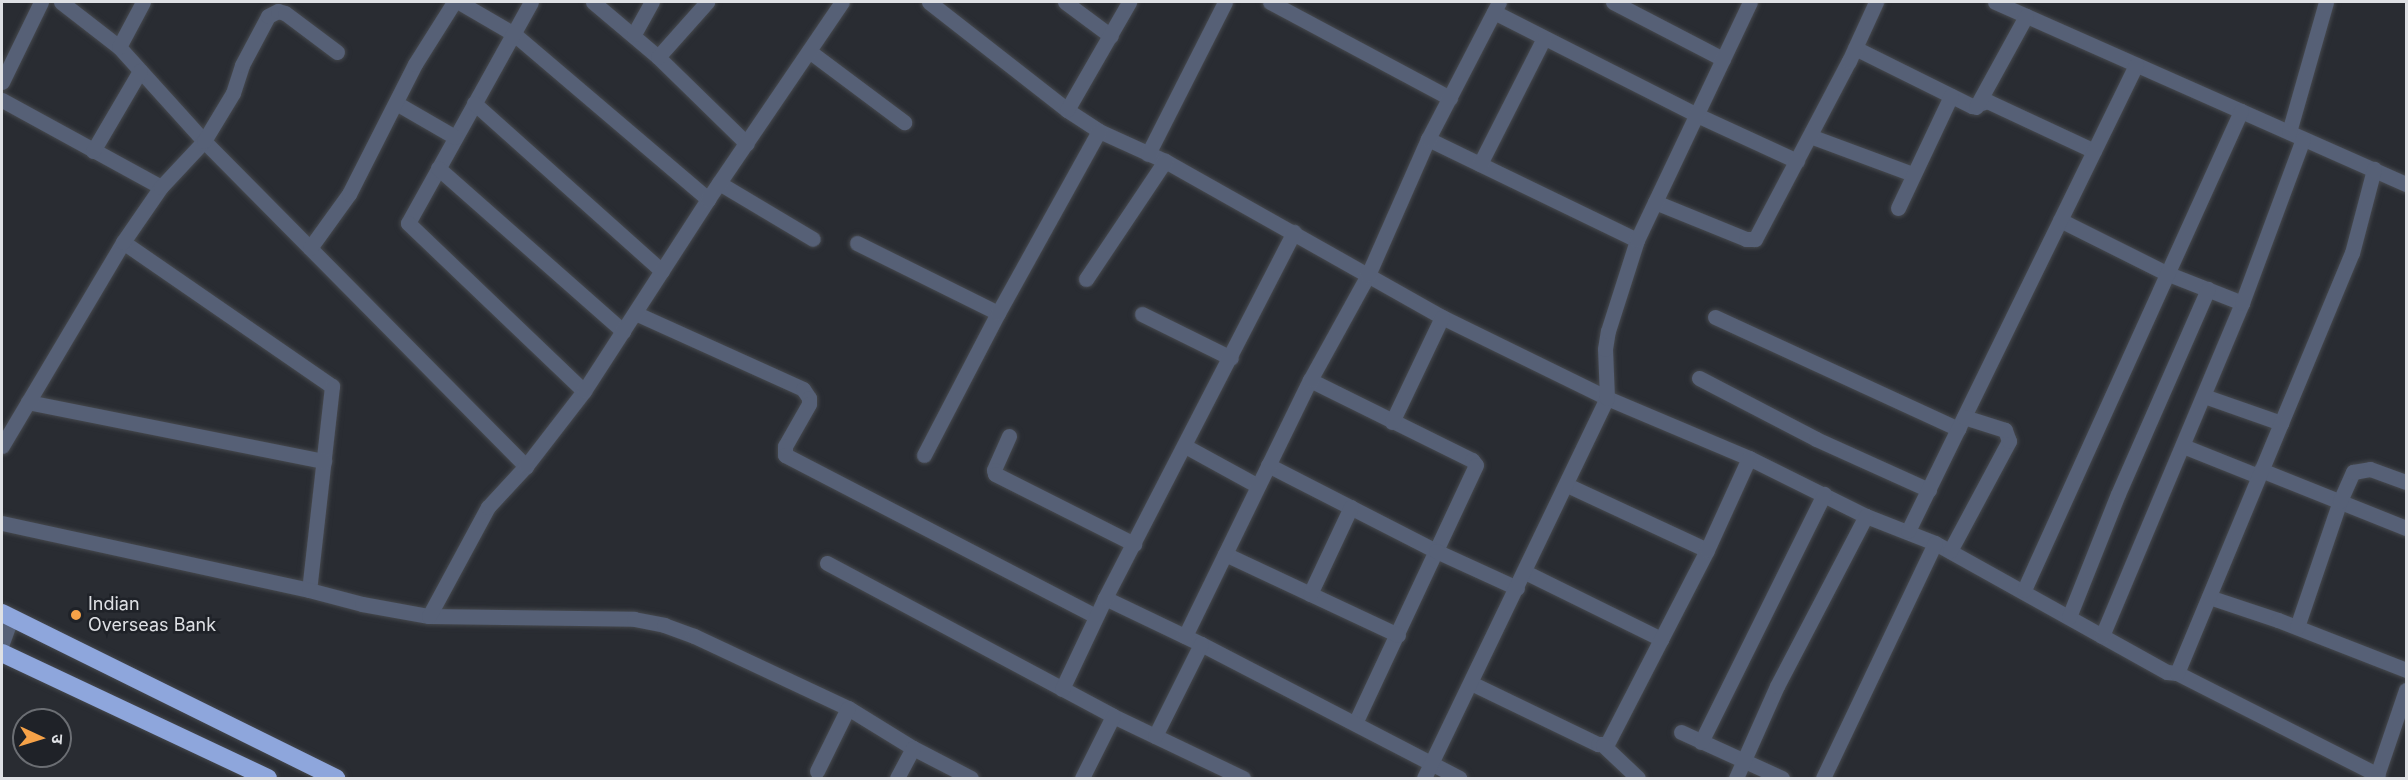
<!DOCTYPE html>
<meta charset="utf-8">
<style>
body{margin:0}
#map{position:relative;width:2408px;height:780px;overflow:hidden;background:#292c32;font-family:Inter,"Noto Sans Devanagari",sans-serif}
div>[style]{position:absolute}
.roads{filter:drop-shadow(0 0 2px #46494e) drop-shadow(0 0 2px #46494e)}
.street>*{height:15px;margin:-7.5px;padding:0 7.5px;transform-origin:7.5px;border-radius:7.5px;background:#566076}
.highway>*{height:18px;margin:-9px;padding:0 9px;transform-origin:9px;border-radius:9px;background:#8ea6dc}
.dots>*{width:16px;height:16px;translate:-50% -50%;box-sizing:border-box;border:3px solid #1f2228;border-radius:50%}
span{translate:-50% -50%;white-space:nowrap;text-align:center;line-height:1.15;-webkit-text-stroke:5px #1f2228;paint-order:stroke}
.poi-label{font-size:18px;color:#dee0e4}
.left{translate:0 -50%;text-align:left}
.frame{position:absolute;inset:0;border:3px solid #dee0e4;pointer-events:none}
.north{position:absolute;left:12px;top:708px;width:60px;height:60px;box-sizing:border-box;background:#1f2228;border:2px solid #6b6e73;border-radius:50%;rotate:94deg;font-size:16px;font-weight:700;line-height:24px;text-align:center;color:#dee0e4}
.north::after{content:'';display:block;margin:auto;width:21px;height:27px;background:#f6a248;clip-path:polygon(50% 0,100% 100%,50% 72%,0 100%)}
</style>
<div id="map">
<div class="roads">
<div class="street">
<div style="left:61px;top:2px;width:73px;rotate:37.8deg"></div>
<div style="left:119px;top:47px;width:127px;rotate:47.9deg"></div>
<div style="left:204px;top:141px;width:458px;rotate:45.3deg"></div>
<div style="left:459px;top:2px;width:64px;rotate:30.2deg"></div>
<div style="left:514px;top:34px;width:255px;rotate:40.4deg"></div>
<div style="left:531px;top:2px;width:253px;rotate:119.1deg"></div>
<div style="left:408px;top:223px;width:243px;rotate:43.7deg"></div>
<div style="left:593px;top:2px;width:85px;rotate:40.2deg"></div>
<div style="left:658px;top:57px;width:124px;rotate:44.3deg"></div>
<div style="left:929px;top:2px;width:175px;rotate:38deg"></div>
<div style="left:1067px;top:110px;width:38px;rotate:33deg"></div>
<div style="left:1099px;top:131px;width:72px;rotate:24.4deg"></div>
<div style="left:1165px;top:161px;width:318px;rotate:29.4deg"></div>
<div style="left:1442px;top:317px;width:184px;rotate:26.1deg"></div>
<div style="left:1607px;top:398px;width:154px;rotate:22.9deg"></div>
<div style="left:1749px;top:458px;width:131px;rotate:26.4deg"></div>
<div style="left:1866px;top:516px;width:74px;rotate:21.4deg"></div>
<div style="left:1935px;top:543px;width:265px;rotate:29.1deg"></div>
<div style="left:2167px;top:672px;width:10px;rotate:6deg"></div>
<div style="left:2177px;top:673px;width:225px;rotate:26.9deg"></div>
<div style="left:1065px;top:2px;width:57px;rotate:36.5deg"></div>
<div style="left:1270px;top:2px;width:204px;rotate:28.1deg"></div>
<div style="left:1613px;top:2px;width:124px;rotate:27.4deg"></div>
<div style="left:1995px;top:2px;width:449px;rotate:23.9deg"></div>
<div style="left:1494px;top:12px;width:228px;rotate:26.9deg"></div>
<div style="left:1697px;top:115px;width:110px;rotate:24.7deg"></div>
<div style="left:634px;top:34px;width:37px;rotate:-61deg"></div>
<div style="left:119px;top:47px;width:51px;rotate:-61.9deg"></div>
<div style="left:1855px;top:48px;width:131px;rotate:26.4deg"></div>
<div style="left:1972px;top:106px;width:16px;rotate:-18deg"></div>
<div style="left:1987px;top:101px;width:118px;rotate:25deg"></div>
<div style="left:809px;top:51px;width:119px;rotate:36.8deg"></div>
<div style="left:658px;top:57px;width:74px;rotate:-48.3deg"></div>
<div style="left:2px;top:82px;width:89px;rotate:-64deg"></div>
<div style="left:2px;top:100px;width:181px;rotate:28.7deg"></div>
<div style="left:396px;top:103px;width:68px;rotate:30deg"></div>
<div style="left:474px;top:103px;width:252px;rotate:41.8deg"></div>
<div style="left:1976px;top:107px;width:104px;rotate:-61.2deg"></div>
<div style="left:1067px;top:110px;width:125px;rotate:-60.1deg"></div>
<div style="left:2289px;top:132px;width:135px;rotate:-74.1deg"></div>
<div style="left:1810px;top:136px;width:110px;rotate:20.3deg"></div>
<div style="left:1428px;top:139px;width:232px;rotate:25.8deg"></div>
<div style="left:93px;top:151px;width:93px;rotate:-59.6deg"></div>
<div style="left:1148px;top:154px;width:170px;rotate:-63.1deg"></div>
<div style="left:1480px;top:164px;width:141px;rotate:-63.1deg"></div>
<div style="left:438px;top:168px;width:247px;rotate:41.4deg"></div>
<div style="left:719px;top:183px;width:109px;rotate:30.8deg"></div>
<div style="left:1655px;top:202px;width:98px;rotate:22.1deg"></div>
<div style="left:1746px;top:239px;width:9px"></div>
<div style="left:1755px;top:239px;width:201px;rotate:-62.2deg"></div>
<div style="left:1849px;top:61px;width:65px;rotate:-65.4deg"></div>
<div style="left:1898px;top:208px;width:124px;rotate:-64.7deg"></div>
<div style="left:2060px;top:220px;width:119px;rotate:26.6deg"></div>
<div style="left:2166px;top:273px;width:82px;rotate:21.5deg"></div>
<div style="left:123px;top:242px;width:254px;rotate:34.6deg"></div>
<div style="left:332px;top:386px;width:205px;rotate:96.4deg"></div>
<div style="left:857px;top:243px;width:157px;rotate:26.4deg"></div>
<div style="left:310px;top:248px;width:67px;rotate:-54.2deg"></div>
<div style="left:349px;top:194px;width:146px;rotate:-63.1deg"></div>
<div style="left:415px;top:64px;width:73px;rotate:-57.8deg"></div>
<div style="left:1086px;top:279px;width:142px;rotate:-56.2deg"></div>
<div style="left:635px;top:313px;width:184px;rotate:24.3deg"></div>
<div style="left:803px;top:389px;width:11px;rotate:56deg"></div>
<div style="left:809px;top:398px;width:6px;rotate:90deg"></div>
<div style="left:809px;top:404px;width:48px;rotate:119.7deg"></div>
<div style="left:785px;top:446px;width:9px;rotate:90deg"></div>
<div style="left:785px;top:455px;width:350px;rotate:27.4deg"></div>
<div style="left:1142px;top:314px;width:99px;rotate:26.3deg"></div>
<div style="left:1715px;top:317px;width:268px;rotate:24.7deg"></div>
<div style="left:1699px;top:378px;width:132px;rotate:27.5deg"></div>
<div style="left:1816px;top:439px;width:124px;rotate:24.3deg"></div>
<div style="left:1310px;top:380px;width:181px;rotate:26.3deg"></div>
<div style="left:1472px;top:460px;width:6px;rotate:51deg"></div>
<div style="left:1476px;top:465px;width:285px;rotate:115.1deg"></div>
<div style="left:2204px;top:396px;width:82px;rotate:19.3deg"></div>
<div style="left:28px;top:402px;width:302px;rotate:11.3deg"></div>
<div style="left:1392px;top:422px;width:116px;rotate:-64.5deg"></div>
<div style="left:1009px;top:436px;width:37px;rotate:114deg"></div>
<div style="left:994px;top:470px;width:4px;rotate:76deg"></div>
<div style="left:995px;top:474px;width:156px;rotate:26.7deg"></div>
<div style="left:2px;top:446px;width:237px;rotate:-59.3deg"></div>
<div style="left:123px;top:242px;width:67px;rotate:-55.4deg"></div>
<div style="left:161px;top:187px;width:63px;rotate:-46.9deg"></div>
<div style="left:204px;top:141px;width:56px;rotate:-58.9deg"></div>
<div style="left:233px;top:93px;width:29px;rotate:-72deg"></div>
<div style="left:242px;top:65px;width:55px;rotate:-62deg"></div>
<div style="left:268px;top:16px;width:11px;rotate:-27deg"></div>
<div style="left:278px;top:11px;width:7px;rotate:16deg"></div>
<div style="left:285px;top:13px;width:65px;rotate:36.9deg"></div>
<div style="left:1185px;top:446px;width:83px;rotate:28.7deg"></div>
<div style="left:2183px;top:446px;width:81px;rotate:21.8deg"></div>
<div style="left:924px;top:455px;width:160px;rotate:-62.5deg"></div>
<div style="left:998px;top:313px;width:208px;rotate:-61deg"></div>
<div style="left:1268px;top:465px;width:189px;rotate:27.1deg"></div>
<div style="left:1436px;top:551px;width:89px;rotate:24.6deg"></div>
<div style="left:2261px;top:470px;width:156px;rotate:21.8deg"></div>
<div style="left:1567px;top:485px;width:154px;rotate:24.9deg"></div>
<div style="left:2px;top:523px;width:314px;rotate:12.3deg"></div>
<div style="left:309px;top:590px;width:55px;rotate:14.8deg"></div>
<div style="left:362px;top:604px;width:68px;rotate:10.2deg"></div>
<div style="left:429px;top:616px;width:205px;rotate:0.8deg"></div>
<div style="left:634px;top:619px;width:31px;rotate:11deg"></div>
<div style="left:664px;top:625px;width:32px;rotate:20deg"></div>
<div style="left:694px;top:636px;width:170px;rotate:25.1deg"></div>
<div style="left:848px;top:708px;width:76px;rotate:31.6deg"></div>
<div style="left:913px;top:748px;width:65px;rotate:27.3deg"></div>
<div style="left:1908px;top:531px;width:519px;rotate:-63.93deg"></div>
<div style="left:1950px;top:551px;width:125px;rotate:-61.8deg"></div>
<div style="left:2009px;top:441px;width:12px;rotate:-110deg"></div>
<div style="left:2005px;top:430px;width:43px;rotate:-162.4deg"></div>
<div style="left:1225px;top:554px;width:191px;rotate:25.1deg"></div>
<div style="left:827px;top:563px;width:324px;rotate:28.1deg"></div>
<div style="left:1113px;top:716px;width:144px;rotate:25.5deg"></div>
<div style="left:1525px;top:572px;width:152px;rotate:26.2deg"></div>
<div style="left:2024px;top:590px;width:526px;rotate:-65.63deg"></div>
<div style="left:1310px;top:594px;width:96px;rotate:-64.8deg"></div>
<div style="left:2209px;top:597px;width:73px;rotate:18.4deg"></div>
<div style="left:2278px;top:620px;width:137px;rotate:21.3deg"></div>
<div style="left:1105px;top:598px;width:106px;rotate:25.6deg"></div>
<div style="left:1201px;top:644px;width:291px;rotate:27.4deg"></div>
<div style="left:429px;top:616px;width:124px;rotate:-61.6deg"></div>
<div style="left:488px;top:507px;width:56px;rotate:-47.2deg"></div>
<div style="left:526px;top:466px;width:95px;rotate:-52.3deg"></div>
<div style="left:584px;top:391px;width:229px;rotate:-57.1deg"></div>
<div style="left:708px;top:199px;width:238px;rotate:-55.8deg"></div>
<div style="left:2069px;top:617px;width:132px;rotate:-68.3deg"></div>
<div style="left:2118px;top:494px;width:224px;rotate:-66.3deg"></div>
<div style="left:2297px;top:627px;width:133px;rotate:-71.2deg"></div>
<div style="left:2340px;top:501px;width:32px;rotate:-66deg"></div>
<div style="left:2353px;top:472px;width:17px;rotate:-10deg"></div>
<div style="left:2370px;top:469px;width:38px;rotate:20deg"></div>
<div style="left:1185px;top:636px;width:285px;rotate:-64deg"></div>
<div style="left:1310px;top:380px;width:120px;rotate:-61.1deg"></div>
<div style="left:1368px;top:275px;width:149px;rotate:-66.2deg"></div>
<div style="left:1428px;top:139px;width:154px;rotate:-62.6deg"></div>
<div style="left:2102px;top:636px;width:361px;rotate:-67.2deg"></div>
<div style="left:2242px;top:303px;width:175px;rotate:-69.6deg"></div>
<div style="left:2px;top:643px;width:27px;rotate:-70deg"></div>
<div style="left:2177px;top:673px;width:455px;rotate:-67.4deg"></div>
<div style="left:2352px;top:253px;width:87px;rotate:-75.3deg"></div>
<div style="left:1471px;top:683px;width:141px;rotate:25.7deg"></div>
<div style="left:1598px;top:744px;width:9px"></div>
<div style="left:1607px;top:744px;width:218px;rotate:-62.7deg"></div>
<div style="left:1707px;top:550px;width:101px;rotate:-65.5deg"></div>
<div style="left:1062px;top:689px;width:101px;rotate:-64.7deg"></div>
<div style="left:1105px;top:598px;width:412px;rotate:-62.7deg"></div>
<div style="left:1681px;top:732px;width:111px;rotate:24.5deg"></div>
<div style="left:1155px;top:736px;width:103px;rotate:-63.4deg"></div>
<div style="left:1701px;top:742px;width:277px;rotate:-63.6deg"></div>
<div style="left:1603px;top:745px;width:48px;rotate:43.3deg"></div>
<div style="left:817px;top:771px;width:70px;rotate:-63.8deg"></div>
<div style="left:897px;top:778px;width:34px;rotate:-62deg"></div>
<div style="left:1082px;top:778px;width:69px;rotate:-63.4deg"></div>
<div style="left:1424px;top:778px;width:422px;rotate:-64.3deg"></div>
<div style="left:1607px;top:398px;width:49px;rotate:-92.3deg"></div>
<div style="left:1605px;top:349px;width:18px;rotate:-81deg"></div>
<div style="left:1608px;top:331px;width:96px;rotate:-72.3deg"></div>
<div style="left:1637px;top:240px;width:263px;rotate:-64.6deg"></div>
<div style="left:1736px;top:778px;width:101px;rotate:-66deg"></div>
<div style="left:1777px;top:686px;width:192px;rotate:-62.4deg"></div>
<div style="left:1823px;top:778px;width:260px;rotate:-64.5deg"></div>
<div style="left:2376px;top:778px;width:93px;rotate:-71.2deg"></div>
</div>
<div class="highway">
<div style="left:2px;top:613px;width:373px;rotate:26.3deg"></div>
<div style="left:2px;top:653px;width:294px;rotate:25.2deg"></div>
</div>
</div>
<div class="dots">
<div style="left:76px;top:615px;background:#f6a248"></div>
</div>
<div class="poi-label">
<span class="left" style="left:88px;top:615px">Indian<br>Overseas Bank</span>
</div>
<div class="frame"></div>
<div class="north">उ</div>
</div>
